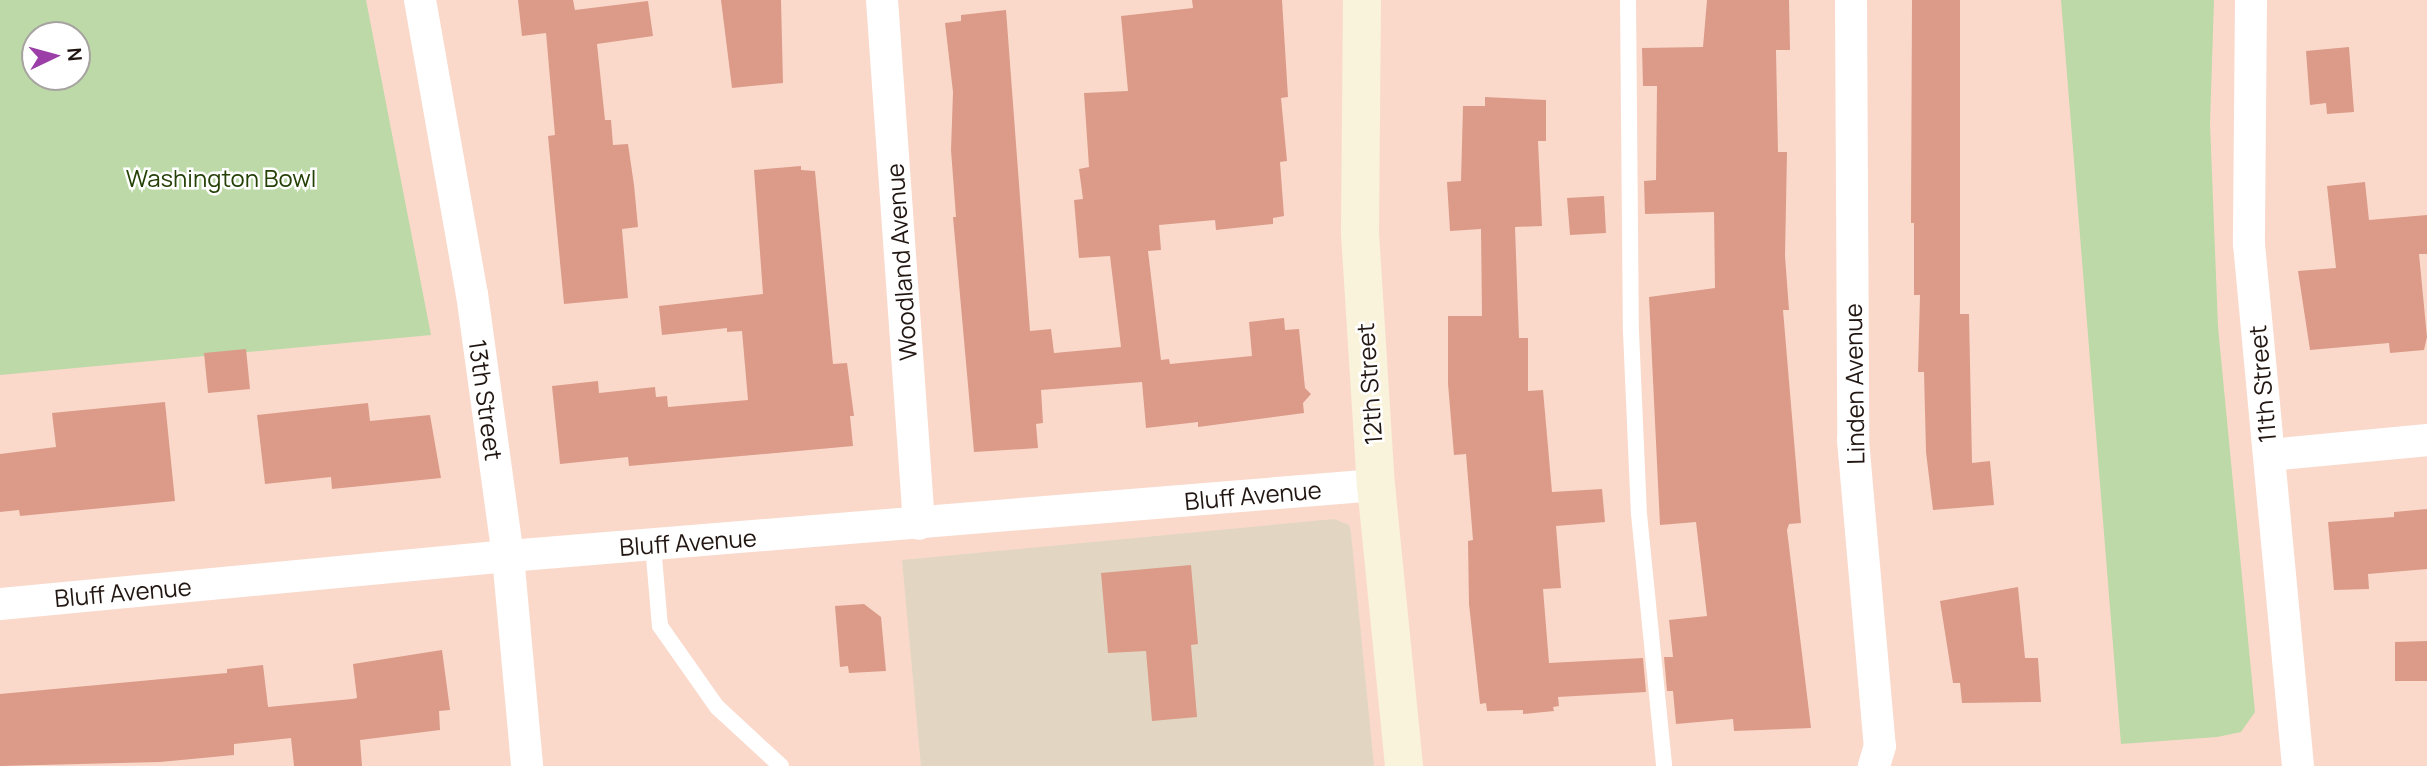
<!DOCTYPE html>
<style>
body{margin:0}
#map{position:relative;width:2427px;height:766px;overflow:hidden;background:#fad9cb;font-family:Manrope,sans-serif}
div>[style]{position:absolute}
.commercial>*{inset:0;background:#e2d6c2}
.green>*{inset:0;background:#bcd9a7}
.building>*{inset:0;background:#db9b88}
.lane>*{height:16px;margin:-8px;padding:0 8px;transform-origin:8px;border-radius:8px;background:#fff}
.street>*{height:32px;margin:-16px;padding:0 16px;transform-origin:16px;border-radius:16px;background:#fff}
.secondary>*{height:38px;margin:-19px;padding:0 19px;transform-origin:19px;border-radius:19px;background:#f9f3dc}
span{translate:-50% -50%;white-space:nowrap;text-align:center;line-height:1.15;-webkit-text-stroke:5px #fff;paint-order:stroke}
.park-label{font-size:24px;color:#254106}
.street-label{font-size:24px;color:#211611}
.north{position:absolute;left:21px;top:21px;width:70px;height:70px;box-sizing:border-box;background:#fff;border:2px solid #a6a2a0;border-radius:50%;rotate:85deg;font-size:19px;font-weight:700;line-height:28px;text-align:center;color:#211611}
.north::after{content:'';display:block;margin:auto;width:24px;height:32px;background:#9b3ea8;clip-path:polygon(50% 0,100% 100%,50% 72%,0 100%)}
</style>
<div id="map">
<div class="commercial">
<div style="clip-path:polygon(1334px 519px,1349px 525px,1351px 533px,1374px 766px,921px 766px,902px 560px)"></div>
</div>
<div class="green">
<div style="clip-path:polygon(evenodd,0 0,366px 0,431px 335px,0 375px,0 0,35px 35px,77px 35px,77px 77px,35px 77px,35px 35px)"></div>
<div style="clip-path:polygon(2061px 0,2214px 0,2210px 123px,2218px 327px,2255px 712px,2241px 732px,2217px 737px,2121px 744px)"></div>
</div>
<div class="building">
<div style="clip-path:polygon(518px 0,573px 0,575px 10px,648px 1px,653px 36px,597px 44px,605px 120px,611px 120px,613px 145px,628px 144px,634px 185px,638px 227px,622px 229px,628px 298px,564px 304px,548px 136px,555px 135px,546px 33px,522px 36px)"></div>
<div style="clip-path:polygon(721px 0,781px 0,783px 83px,732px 88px)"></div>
<div style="clip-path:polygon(1192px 0,1282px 0,1288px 97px,1281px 98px,1287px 161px,1280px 162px,1284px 216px,1273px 218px,1273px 224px,1216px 230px,1215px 220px,1159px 225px,1161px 250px,1148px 251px,1161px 360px,1169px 359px,1170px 364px,1252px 356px,1249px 322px,1284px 318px,1285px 330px,1299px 329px,1305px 388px,1311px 394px,1303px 403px,1304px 413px,1198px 427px,1198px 422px,1146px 428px,1142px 382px,1041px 390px,1043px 423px,1036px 424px,1038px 448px,974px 452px,953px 217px,956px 217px,951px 150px,953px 92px,945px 23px,961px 21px,961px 15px,1006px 10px,1030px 331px,1051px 329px,1054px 353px,1121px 347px,1110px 256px,1079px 258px,1074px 200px,1083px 199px,1079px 169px,1089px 167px,1084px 93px,1128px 91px,1121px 16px,1193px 8px)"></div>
<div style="clip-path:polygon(1707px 0,1789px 0,1790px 50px,1776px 50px,1778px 152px,1787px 152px,1785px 256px,1789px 310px,1783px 310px,1801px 523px,1789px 524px,1787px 530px,1811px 728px,1734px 731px,1733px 719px,1676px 724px,1673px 691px,1667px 691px,1664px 657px,1673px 657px,1669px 620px,1707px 616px,1696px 522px,1660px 525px,1649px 297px,1715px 288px,1714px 212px,1645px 214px,1644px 181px,1656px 180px,1657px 86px,1643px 86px,1642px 48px,1703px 47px)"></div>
<div style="clip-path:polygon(1912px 0,1960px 0,1960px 314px,1969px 314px,1972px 463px,1990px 461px,1994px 505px,1933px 510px,1926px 452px,1924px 372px,1918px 372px,1920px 295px,1914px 295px,1914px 223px,1911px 223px)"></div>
<div style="clip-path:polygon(2349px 47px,2354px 112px,2327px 114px,2326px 103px,2310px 105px,2306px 51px)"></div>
<div style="clip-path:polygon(1485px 97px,1546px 100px,1546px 141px,1538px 141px,1542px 226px,1515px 227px,1519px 338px,1528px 338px,1528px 391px,1543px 390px,1552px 492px,1602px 489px,1605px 522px,1556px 526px,1561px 588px,1543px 589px,1549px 663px,1643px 658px,1646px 692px,1558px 697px,1559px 706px,1553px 707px,1554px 711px,1523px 714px,1523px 710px,1487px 711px,1486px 703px,1480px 704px,1469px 604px,1468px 541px,1473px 540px,1466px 454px,1454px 455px,1448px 384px,1448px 316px,1482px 316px,1481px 229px,1450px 231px,1447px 182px,1461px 181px,1463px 106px,1485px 106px)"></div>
<div style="clip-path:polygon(801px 166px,801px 170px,815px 171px,833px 364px,847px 363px,854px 416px,850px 416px,853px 446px,629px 466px,628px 457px,560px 464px,552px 386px,598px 381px,599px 393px,655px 387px,656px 397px,667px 396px,668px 407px,748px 400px,742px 331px,727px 332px,727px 328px,662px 335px,659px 306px,763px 294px,754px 170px)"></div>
<div style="clip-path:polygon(2365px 182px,2369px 220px,2427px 215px,2427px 254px,2419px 254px,2427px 337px,2424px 350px,2390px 353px,2389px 343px,2310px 350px,2298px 271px,2336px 268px,2327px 186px)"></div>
<div style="clip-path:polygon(1604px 196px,1606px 233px,1570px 235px,1567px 198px)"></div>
<div style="clip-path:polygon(246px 349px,250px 389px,208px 393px,204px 353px)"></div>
<div style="clip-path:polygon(165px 402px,175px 501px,20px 516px,19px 510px,0 512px,0 454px,56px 447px,52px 413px)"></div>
<div style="clip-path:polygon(368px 403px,370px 421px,430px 415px,441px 478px,332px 489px,331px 477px,265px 484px,257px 415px)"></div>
<div style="clip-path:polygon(2427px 509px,2427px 569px,2368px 574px,2369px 589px,2334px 590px,2328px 522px,2394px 517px,2394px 512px)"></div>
<div style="clip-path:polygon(1191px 565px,1198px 644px,1191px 645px,1197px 717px,1152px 721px,1146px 651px,1108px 653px,1101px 573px)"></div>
<div style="clip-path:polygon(2018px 587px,2025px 658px,2038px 658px,2041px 702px,1962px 703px,1960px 683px,1953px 683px,1940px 601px)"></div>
<div style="clip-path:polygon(864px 604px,881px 617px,886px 671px,849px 673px,848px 666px,840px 667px,835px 606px)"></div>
<div style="clip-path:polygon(2427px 641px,2427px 681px,2395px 681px,2395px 642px)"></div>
<div style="clip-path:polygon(442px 650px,450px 710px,439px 711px,440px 730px,360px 740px,362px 766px,294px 766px,291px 738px,234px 744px,234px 755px,160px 762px,0 766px,0 694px,227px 673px,227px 669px,263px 665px,268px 707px,352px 699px,357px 698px,353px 664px)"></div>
</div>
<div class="lane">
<div style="left:1628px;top:0;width:332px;rotate:89.5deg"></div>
<div style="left:1631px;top:332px;width:182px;rotate:87.5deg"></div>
<div style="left:1639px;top:514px;width:253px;rotate:84.3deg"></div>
<div style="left:653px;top:545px;width:81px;rotate:85.1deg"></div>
<div style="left:660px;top:626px;width:99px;rotate:54.9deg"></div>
<div style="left:717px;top:707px;width:87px;rotate:42.7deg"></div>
</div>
<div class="street">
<div style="left:420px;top:0;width:299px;rotate:80deg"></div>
<div style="left:472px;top:294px;width:264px;rotate:82.2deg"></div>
<div style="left:508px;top:556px;width:211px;rotate:84.8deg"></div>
<div style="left:882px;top:0;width:525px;rotate:85.96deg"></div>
<div style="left:1851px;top:0;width:440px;rotate:89.7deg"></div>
<div style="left:1853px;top:440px;width:307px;rotate:85deg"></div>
<div style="left:1880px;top:746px;width:21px;rotate:107deg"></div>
<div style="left:2251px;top:0;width:244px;rotate:90.5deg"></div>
<div style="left:2249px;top:244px;width:524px;rotate:84.64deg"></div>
<div style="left:2269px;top:455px;width:159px;rotate:-5.4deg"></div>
<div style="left:0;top:604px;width:510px;rotate:-5.4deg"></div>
<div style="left:508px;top:556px;width:871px;rotate:-4.68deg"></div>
</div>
<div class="secondary">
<div style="left:1362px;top:0;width:233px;rotate:90.5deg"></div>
<div style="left:1360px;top:233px;width:253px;rotate:86.4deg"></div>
<div style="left:1376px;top:485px;width:282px;rotate:84.3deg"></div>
</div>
<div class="park-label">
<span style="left:221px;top:178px">Washington Bowl</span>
</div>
<div class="street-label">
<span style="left:901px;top:262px;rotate:-94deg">Woodland Avenue</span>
<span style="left:1369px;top:384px;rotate:-94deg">12th Street</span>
<span style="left:1854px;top:384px;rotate:-91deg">Linden Avenue</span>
<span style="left:2262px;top:384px;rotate:-95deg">11th Street</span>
<span style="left:486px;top:400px;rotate:82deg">13th Street</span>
<span style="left:1253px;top:495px;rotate:-5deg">Bluff Avenue</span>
<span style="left:688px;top:542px;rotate:-4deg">Bluff Avenue</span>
<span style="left:123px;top:592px;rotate:-5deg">Bluff Avenue</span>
</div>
<div class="north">N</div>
</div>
